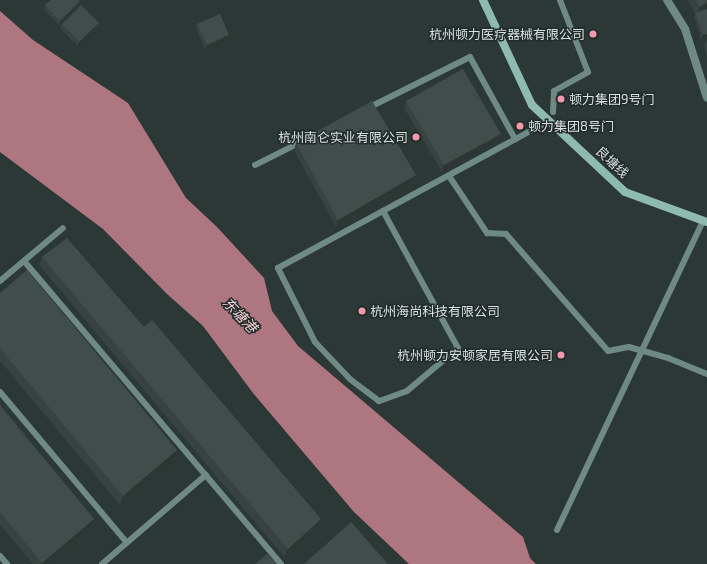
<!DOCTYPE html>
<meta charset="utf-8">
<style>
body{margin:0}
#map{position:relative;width:707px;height:564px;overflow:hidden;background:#2c3835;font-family:"Exo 2","Noto Sans SC",sans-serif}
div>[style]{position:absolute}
.water>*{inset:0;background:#ae7680}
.lane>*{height:6px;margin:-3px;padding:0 3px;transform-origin:3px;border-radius:3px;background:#6f8a85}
.street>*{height:8px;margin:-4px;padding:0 4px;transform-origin:4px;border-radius:4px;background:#6f8a85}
.secondary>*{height:8px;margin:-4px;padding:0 4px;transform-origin:4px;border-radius:4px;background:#8ebab2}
.wall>*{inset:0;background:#384240}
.shaded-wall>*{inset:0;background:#2e3634}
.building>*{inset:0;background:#414d4b}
.dots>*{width:11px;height:11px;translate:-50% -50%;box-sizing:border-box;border:2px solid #222d2b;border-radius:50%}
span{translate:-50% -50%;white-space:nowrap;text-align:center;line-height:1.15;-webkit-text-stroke:3px #222d2b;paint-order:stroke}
.poi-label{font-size:13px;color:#d8e0de}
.right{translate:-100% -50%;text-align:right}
.left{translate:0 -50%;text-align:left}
.street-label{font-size:13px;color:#d8e0de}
.water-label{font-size:14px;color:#f8d4d9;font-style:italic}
</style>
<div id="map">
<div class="water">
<div style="clip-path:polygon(0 11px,33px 40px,128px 103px,186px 198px,217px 227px,264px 278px,272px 311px,298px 346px,523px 537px,530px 558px,536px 564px,409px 564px,354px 512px,253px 393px,203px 326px,167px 294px,103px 229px,0 152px)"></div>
</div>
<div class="lane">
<div style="left:368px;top:108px;width:114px;rotate:-26.6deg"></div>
<div style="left:470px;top:57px;width:94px;rotate:61.2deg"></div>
<div style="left:553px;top:112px;width:21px;rotate:-87deg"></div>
<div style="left:554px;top:91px;width:39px;rotate:-29deg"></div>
<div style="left:588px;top:72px;width:77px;rotate:-111.3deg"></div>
<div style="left:255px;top:165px;width:54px;rotate:-26.6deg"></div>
<div style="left:449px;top:176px;width:69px;rotate:56.3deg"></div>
<div style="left:487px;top:233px;width:19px;rotate:3deg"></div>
<div style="left:506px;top:234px;width:155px;rotate:48.9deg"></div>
<div style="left:608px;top:351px;width:21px;rotate:-11deg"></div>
<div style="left:629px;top:347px;width:41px;rotate:15.8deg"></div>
<div style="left:668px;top:358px;width:42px;rotate:22.3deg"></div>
<div style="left:383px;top:211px;width:156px;rotate:61.3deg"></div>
<div style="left:458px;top:348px;width:67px;rotate:139.9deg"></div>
<div style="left:407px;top:391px;width:30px;rotate:160deg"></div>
<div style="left:379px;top:401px;width:36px;rotate:-143deg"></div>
<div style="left:350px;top:379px;width:51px;rotate:-133.4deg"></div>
<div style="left:315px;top:342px;width:83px;rotate:-116.6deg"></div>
<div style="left:278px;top:268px;width:304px;rotate:-28.5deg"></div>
<div style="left:24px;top:261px;width:397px;rotate:49.7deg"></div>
<div style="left:0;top:281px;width:82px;rotate:-40.1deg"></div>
<div style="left:0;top:392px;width:197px;rotate:49.9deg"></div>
<div style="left:557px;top:530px;width:342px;rotate:-64.7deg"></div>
<div style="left:0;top:556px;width:11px;rotate:49deg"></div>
<div style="left:102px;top:564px;width:137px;rotate:-40.6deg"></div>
</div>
<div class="street">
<div style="left:667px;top:0;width:34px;rotate:58deg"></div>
<div style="left:685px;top:29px;width:72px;rotate:72.3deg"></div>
</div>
<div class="secondary">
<div style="left:483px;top:0;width:116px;rotate:65deg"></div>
<div style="left:532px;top:105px;width:127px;rotate:43.1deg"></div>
<div style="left:625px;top:192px;width:87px;rotate:20.1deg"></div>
</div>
<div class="wall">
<div style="clip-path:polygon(687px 0,707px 0,707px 38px,701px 40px,694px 17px,695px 13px)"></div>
<div style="clip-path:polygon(45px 5px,78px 6px,59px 25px,44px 10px)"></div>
<div style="clip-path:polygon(99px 23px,97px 27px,78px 47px,60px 28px,62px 24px)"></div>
<div style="clip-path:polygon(197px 24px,228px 40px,205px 50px,196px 29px)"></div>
<div style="clip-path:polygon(707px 41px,707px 57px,704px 47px,705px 42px)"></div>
<div style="clip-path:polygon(406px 101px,501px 134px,498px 140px,442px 172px,404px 108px)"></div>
<div style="clip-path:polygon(296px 143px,416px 175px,413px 182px,336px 227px,294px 150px)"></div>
<div style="clip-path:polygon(42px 257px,317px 528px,284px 557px,39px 265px)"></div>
<div style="clip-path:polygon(0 293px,177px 450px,173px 459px,120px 505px,0 361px)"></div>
<div style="clip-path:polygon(0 405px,94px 519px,91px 527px,47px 564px,33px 564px,0 525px)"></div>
</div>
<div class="shaded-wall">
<div style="clip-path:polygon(80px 1px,78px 6px,59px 25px,60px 21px)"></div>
<div style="clip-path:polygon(707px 2px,707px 9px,697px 15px,700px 7px)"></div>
<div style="clip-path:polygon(99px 23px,97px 27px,78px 47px,79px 42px)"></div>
<div style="clip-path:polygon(707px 34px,707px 38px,701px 40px,703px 35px)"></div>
<div style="clip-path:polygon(229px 35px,228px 40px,205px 50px,207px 45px)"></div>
<div style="clip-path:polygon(501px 134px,498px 140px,442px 172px,444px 165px)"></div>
<div style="clip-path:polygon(416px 175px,413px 182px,336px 227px,338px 220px)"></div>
<div style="clip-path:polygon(177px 450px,173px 459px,120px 505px,123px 496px)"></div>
<div style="clip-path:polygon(94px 519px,91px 527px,47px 564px,41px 564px,42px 563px)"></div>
<div style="clip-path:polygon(321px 519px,317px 528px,284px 557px,288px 549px)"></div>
</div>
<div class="building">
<div style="clip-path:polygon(51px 0,78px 0,80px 1px,60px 21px,45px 5px)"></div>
<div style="clip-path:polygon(696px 0,707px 0,707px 2px,700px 7px)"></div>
<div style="clip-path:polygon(81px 5px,99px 23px,79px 42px,62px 24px)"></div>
<div style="clip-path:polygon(707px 9px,707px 34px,703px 35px,695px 13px)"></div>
<div style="clip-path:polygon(220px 14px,229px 35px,207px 45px,197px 24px)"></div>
<div style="clip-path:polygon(463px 69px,501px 134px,444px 165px,406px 101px)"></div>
<div style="clip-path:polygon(372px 101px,416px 175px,338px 220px,296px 143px)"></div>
<div style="clip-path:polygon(67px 238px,144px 327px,152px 320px,321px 519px,288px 549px,42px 257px)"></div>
<div style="clip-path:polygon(27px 270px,177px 450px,123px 496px,0 348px,0 293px)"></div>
<div style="clip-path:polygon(0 405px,94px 519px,42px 563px,0 512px)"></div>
<div style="clip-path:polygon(351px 522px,388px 564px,304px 564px)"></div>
<div style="clip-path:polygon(268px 553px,277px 564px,255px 564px)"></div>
</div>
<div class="dots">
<div style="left:593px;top:34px;background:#f39aaa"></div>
<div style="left:561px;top:99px;background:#f39aaa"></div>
<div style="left:520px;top:126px;background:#f39aaa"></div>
<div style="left:416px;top:137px;background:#f39aaa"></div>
<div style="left:362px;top:311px;background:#f39aaa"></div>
<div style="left:561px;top:355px;background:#f39aaa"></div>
</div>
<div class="poi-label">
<span class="right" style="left:585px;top:34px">杭州顿力医疗器械有限公司</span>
<span class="left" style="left:569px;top:99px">顿力集团9号门</span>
<span class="left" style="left:528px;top:126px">顿力集团8号门</span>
<span class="right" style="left:408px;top:137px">杭州南仑实业有限公司</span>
<span class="left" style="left:370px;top:311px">杭州海尚科技有限公司</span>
<span class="right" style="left:553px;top:355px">杭州顿力安顿家居有限公司</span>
</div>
<div class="street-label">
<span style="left:612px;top:162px;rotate:43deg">良塘线</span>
</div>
<div class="water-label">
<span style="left:240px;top:315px;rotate:46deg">东塘港</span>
</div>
</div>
